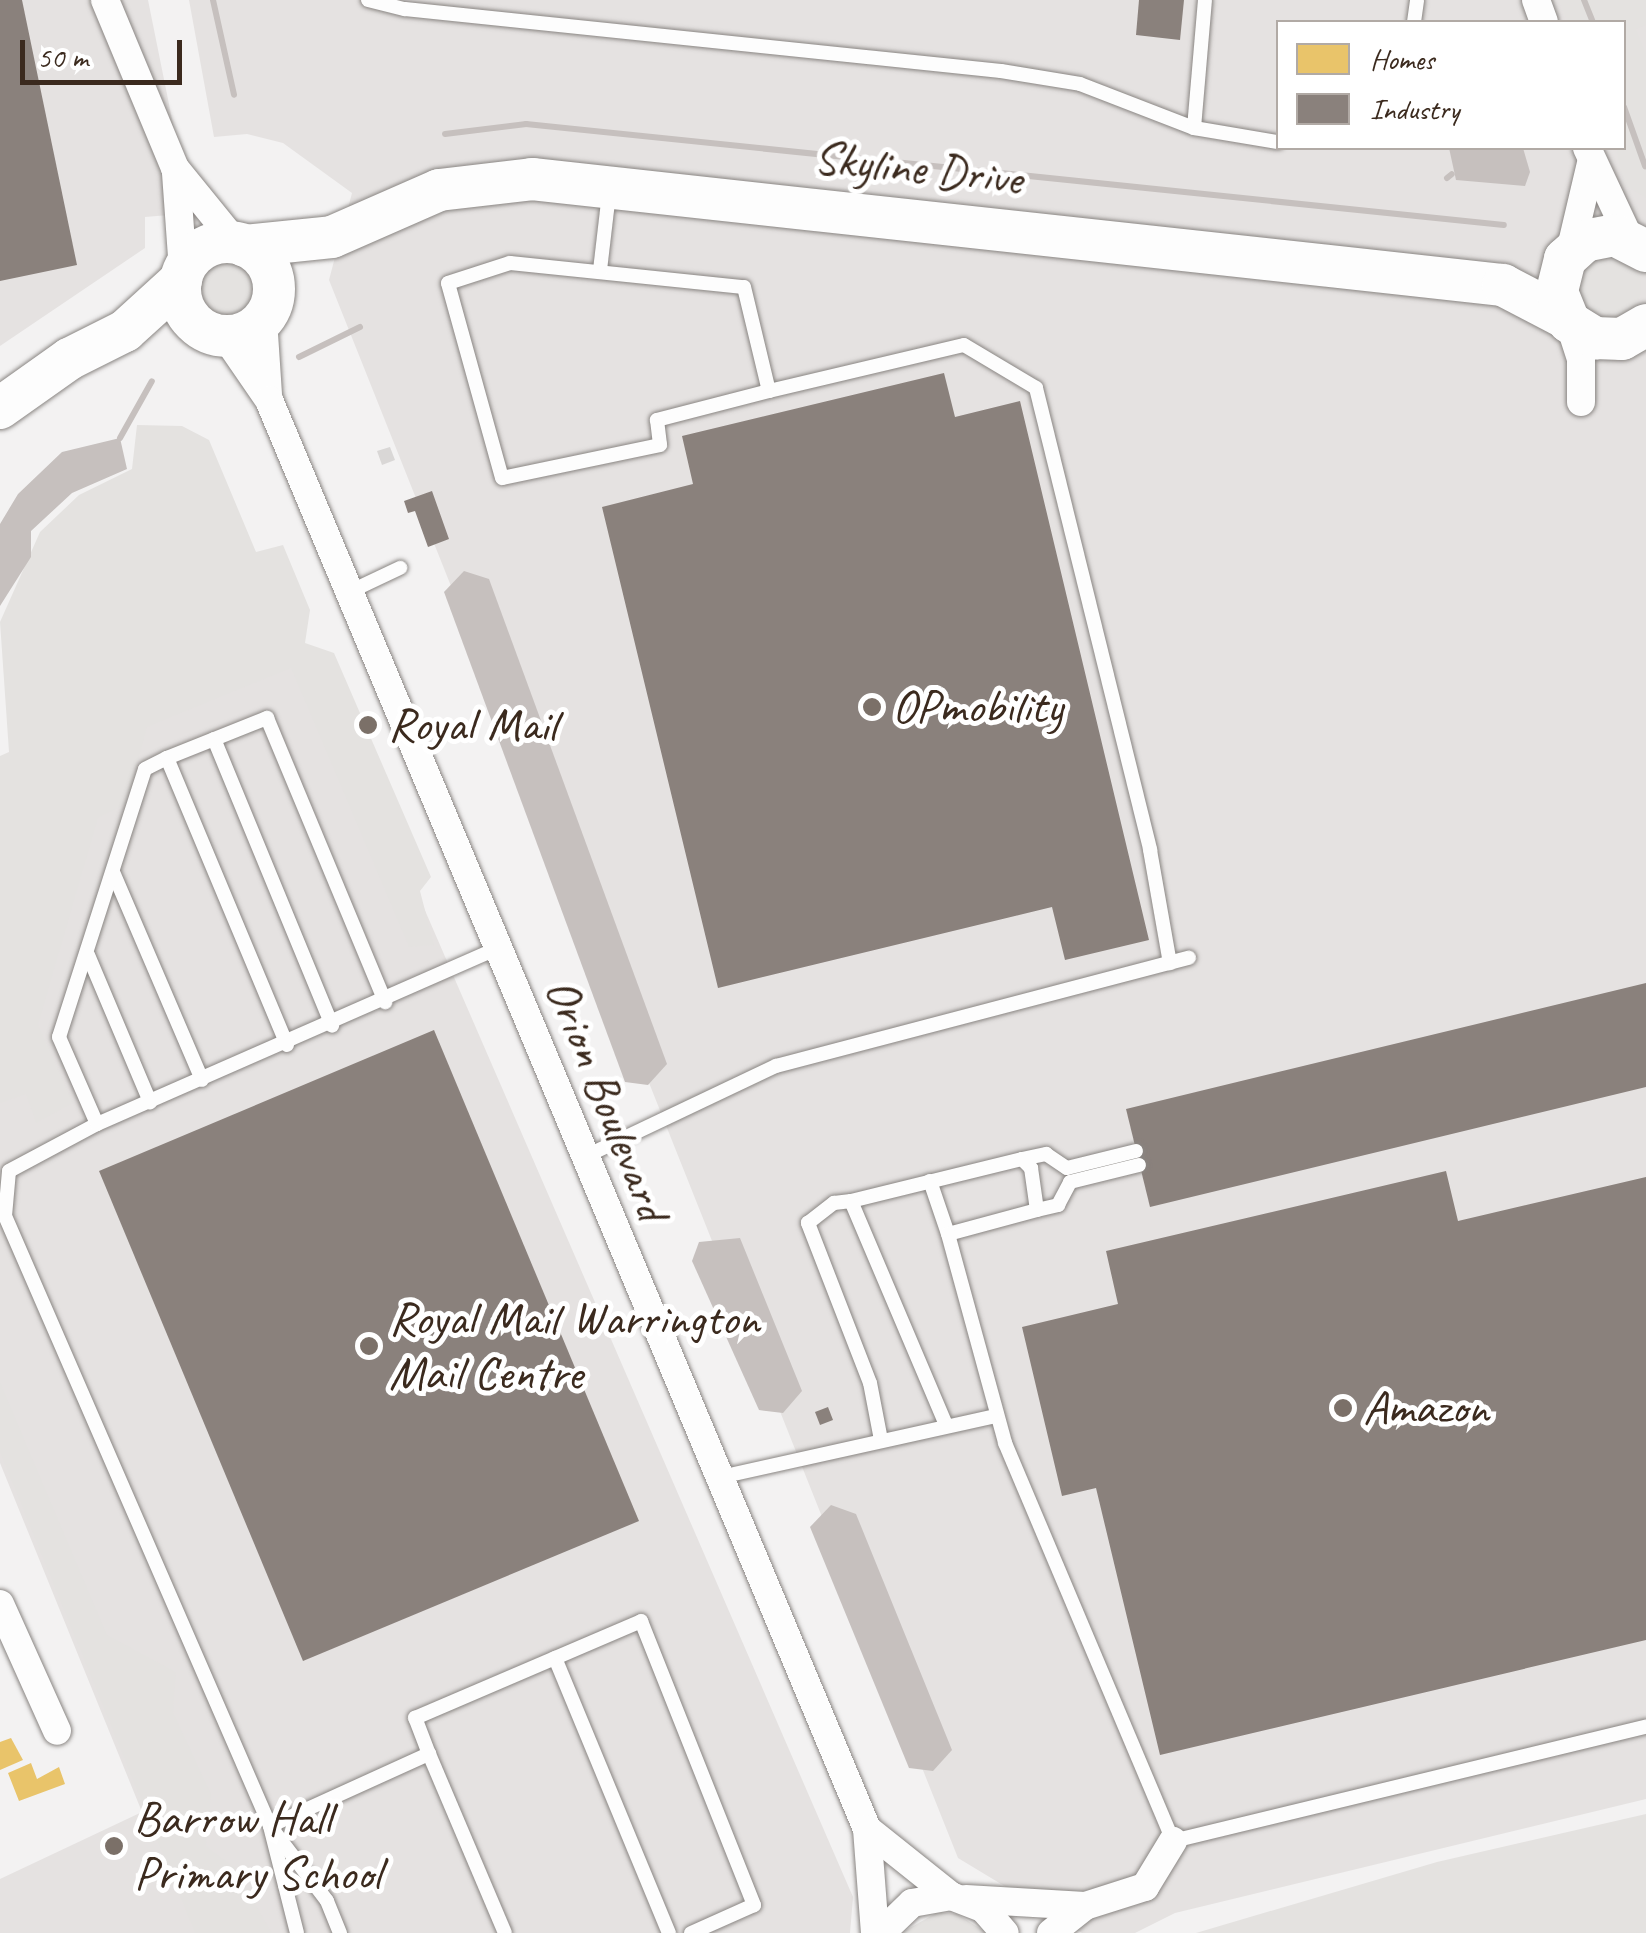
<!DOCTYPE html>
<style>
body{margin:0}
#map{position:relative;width:1646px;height:1933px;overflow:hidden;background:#f3f2f2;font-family:Caveat,sans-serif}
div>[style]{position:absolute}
.built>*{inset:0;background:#e5e2e1}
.green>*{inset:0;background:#e4e2e0}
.round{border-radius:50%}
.water>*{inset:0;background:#c6c0be}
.homes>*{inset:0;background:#e9c46a}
.industry>*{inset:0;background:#8a817c}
.stream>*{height:6px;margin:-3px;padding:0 3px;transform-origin:3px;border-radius:3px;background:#c6c0be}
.building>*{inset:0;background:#d9d7d6}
.roads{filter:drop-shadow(0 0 2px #898582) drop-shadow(0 0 2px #898582)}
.service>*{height:14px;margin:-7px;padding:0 7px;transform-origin:7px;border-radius:7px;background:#fdfdfd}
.minor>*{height:28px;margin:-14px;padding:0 14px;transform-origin:14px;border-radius:14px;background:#fdfdfd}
.primary>*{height:42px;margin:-21px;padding:0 21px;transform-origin:21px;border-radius:21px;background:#fdfdfd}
.primary>.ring{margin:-21px;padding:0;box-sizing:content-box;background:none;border:42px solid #fdfdfd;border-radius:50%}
.dots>*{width:28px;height:28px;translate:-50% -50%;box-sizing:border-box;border:5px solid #fff;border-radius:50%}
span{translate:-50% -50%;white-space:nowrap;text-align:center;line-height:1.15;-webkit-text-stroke:10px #fff;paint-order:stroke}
.street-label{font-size:48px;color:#3b2a1e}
.poi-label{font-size:48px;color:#3b2a1e}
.left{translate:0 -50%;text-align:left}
.legend{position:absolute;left:1276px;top:20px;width:350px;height:130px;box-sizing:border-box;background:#fff;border:2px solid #b1aaa5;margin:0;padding:12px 18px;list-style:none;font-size:30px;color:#3b2a1e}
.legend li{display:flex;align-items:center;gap:20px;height:50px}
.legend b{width:50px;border:2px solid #b1aaa5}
.scale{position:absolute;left:20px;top:40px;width:162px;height:45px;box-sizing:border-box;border:5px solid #3b2a1e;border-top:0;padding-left:12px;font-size:30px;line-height:35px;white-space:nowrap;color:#3b2a1e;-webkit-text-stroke:8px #fff;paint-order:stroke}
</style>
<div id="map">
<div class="built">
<div style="clip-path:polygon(0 0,148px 0,174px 129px,181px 214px,145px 217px,145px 248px,0 346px)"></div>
<div style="clip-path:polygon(evenodd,189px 0,1646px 0,1646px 1799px,1175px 1913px,1135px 1933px,1082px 1933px,958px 1858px,329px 280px,352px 193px,283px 143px,247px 134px,214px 137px,189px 0,1278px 22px,1624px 22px,1624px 148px,1278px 148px,1278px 22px)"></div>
<div style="clip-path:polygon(295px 633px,322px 673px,853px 1897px,850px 1933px,0 1933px,0 1879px,142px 1812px,0 1463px,0 1015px,103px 717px)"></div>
</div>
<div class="green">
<div style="clip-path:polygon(1559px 0,1646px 0,1646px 25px,1636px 29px,1646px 54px,1646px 198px,1624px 185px,1616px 148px,1624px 148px,1624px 22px,1567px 22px)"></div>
<div class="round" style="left:1575px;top:254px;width:66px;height:66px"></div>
<div class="round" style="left:196px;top:257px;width:58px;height:58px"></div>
<div style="clip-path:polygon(137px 425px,182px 426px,209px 440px,256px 552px,283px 545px,310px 610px,305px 643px,334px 653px,431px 877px,420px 891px,434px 945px,409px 947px,291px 668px,147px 727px,127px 803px,98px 818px,38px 1025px,73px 1103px,36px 1123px,26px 1094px,0 1103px,0 756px,9px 752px,0 622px,40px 532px,79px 495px,132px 469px)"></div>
<div style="clip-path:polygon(0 1382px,107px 1635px,176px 1672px,173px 1712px,211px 1794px,206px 1846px,235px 1868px,272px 1933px,195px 1933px,0 1452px)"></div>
<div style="clip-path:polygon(1646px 1814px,1646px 1933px,1196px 1933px,1437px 1862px)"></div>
<div style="clip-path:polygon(938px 1912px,957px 1914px,987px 1933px,901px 1933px)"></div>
</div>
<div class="water">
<div style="clip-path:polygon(1449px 148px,1523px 148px,1530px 172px,1525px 186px,1456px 180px)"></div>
<div style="clip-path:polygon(120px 438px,127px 469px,72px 493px,31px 531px,31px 557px,0 606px,0 524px,18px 494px,62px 452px)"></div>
<div style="clip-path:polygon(464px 571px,489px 579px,667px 1064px,648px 1085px,625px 1082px,444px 592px)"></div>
<div style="clip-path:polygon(740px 1238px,802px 1391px,783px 1413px,759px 1410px,692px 1261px,699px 1242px)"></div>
<div style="clip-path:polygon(831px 1505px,856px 1514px,952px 1750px,933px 1771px,909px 1768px,810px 1527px)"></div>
</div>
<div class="homes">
<div style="clip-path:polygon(11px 1738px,23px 1760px,0 1770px,0 1742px)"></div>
<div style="clip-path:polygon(31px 1763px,37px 1779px,59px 1767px,65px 1784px,19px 1801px,8px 1773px)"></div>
</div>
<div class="industry">
<div style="clip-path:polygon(0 0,22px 0,77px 265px,0 281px)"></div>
<div style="clip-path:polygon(1139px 0,1184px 0,1180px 40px,1136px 35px)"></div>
<div style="clip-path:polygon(944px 373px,955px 417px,1020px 401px,1149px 940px,1065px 960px,1052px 907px,718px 988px,602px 507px,693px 484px,682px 436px)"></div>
<div style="clip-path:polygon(432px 491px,449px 539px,428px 547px,415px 511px,408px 513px,404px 501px)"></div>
<div style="clip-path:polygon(1646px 983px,1646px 1087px,1150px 1207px,1126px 1109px)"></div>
<div style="clip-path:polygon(434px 1030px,639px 1521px,303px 1661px,99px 1171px)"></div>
<div style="clip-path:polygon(1446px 1171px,1458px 1221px,1646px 1177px,1646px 1640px,1160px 1755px,1096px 1488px,1062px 1496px,1022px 1327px,1118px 1304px,1106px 1251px)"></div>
<div style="clip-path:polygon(828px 1407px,833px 1420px,820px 1425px,815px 1412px)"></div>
</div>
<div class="stream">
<div style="left:213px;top:0;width:97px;rotate:77.5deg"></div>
<div style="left:1584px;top:0;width:24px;rotate:68deg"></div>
<div style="left:1624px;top:107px;width:63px;rotate:70.4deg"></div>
<div style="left:445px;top:134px;width:82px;rotate:-7deg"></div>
<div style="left:526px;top:124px;width:983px;rotate:5.9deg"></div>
<div style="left:1447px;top:178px;width:6px;rotate:-39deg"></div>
<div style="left:299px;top:357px;width:68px;rotate:-26.2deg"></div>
<div style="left:120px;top:438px;width:65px;rotate:-60.7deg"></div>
</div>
<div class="building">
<div style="clip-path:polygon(390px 447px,395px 460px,382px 465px,377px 451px)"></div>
</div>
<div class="roads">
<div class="service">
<div style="left:368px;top:0;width:38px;rotate:14deg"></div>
<div style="left:405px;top:9px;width:599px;rotate:5.94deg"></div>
<div style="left:1001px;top:71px;width:80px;rotate:9.3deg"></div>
<div style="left:1080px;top:84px;width:122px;rotate:21.1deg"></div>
<div style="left:1194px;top:128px;width:85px;rotate:9.5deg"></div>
<div style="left:1414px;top:22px;width:22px;rotate:-82deg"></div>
<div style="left:1194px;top:128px;width:128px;rotate:-85.1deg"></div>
<div style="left:510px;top:263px;width:235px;rotate:5.9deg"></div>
<div style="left:744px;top:287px;width:107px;rotate:76.5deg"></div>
<div style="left:769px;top:391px;width:116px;rotate:165.5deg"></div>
<div style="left:657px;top:420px;width:25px;rotate:83deg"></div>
<div style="left:660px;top:445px;width:161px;rotate:168.2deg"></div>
<div style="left:502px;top:478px;width:202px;rotate:-105.5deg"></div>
<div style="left:448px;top:283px;width:65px;rotate:-17.9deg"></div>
<div style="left:600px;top:270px;width:78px;rotate:-83.3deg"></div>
<div style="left:769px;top:391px;width:200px;rotate:-13.3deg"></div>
<div style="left:964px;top:345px;width:84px;rotate:30.8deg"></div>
<div style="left:1036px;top:388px;width:476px;rotate:76.1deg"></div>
<div style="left:1150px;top:850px;width:115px;rotate:80deg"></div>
<div style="left:347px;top:593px;width:59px;rotate:-25.3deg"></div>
<div style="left:214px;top:739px;width:310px;rotate:67.6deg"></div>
<div style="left:167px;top:758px;width:311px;rotate:67.3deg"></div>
<div style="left:113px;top:872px;width:226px;rotate:66.8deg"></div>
<div style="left:88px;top:955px;width:160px;rotate:67.1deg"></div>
<div style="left:97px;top:1124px;width:95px;rotate:-113.6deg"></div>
<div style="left:59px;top:1037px;width:281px;rotate:-72.2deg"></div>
<div style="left:145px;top:769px;width:25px;rotate:-27deg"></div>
<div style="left:167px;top:758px;width:108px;rotate:-21.8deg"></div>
<div style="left:267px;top:718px;width:308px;rotate:67.4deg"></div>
<div style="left:582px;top:1158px;width:215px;rotate:-25.4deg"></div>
<div style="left:776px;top:1066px;width:427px;rotate:-14.7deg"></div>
<div style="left:1022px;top:1159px;width:25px;rotate:-12deg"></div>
<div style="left:1046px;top:1154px;width:25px;rotate:34deg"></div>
<div style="left:1067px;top:1168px;width:71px;rotate:-13.8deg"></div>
<div style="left:930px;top:1181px;width:56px;rotate:71.2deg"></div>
<div style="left:851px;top:1201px;width:176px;rotate:-13.8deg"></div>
<div style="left:1022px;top:1159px;width:13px;rotate:45deg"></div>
<div style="left:1031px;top:1168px;width:42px;rotate:81.9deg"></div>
<div style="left:1037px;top:1210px;width:92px;rotate:164.9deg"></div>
<div style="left:948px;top:1234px;width:217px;rotate:74.7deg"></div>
<div style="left:1005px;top:1443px;width:432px;rotate:67.1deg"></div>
<div style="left:1173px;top:1841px;width:487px;rotate:-13.6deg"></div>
<div style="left:1037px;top:1210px;width:22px;rotate:-13deg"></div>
<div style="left:1058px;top:1205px;width:26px;rotate:-62deg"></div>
<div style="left:1070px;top:1182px;width:71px;rotate:-13.8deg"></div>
<div style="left:881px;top:1440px;width:58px;rotate:-100.9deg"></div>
<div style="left:870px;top:1383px;width:172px;rotate:-111.2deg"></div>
<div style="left:808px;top:1223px;width:33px;rotate:-38deg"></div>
<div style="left:834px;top:1203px;width:17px;rotate:-7deg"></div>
<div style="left:851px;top:1201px;width:243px;rotate:67deg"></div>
<div style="left:716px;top:1478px;width:287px;rotate:-12.5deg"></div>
<div style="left:555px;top:1658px;width:298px;rotate:67.5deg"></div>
<div style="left:429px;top:1754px;width:194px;rotate:67deg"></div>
<div style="left:270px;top:1826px;width:175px;rotate:-24.4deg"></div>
<div style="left:429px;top:1754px;width:39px;rotate:-111deg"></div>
<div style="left:415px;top:1718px;width:246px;rotate:-23.2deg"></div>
<div style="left:641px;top:1621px;width:306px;rotate:68.3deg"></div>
<div style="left:754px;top:1905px;width:69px;rotate:156deg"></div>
<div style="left:273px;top:1830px;width:89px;rotate:52.7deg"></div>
<div style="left:327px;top:1901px;width:35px;rotate:68deg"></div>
<div style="left:297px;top:1933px;width:110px;rotate:-104.2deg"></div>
<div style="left:270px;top:1826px;width:665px;rotate:-113.48deg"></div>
<div style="left:5px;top:1216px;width:45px;rotate:-84.9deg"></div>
<div style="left:9px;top:1171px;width:100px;rotate:-28.1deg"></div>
<div style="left:97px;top:1124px;width:437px;rotate:-23.7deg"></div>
</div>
<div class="minor">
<div style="left:105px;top:0;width:182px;rotate:67.4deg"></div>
<div style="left:175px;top:168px;width:97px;rotate:50.9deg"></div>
<div style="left:1536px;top:0;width:23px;rotate:70deg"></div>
<div style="left:1587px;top:148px;width:102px;rotate:64.9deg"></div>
<div style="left:176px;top:173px;width:98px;rotate:85.9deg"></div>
<div style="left:1570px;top:252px;width:91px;rotate:-76.7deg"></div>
<div style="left:263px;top:319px;width:75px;rotate:86.2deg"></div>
<div style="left:1569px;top:322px;width:38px;rotate:72deg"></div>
<div style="left:1581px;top:358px;width:44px;rotate:90deg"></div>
<div style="left:225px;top:336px;width:78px;rotate:55.5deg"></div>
<div style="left:269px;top:400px;width:1549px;rotate:67.29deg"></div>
<div style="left:867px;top:1829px;width:104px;rotate:85.6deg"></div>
<div style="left:0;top:1604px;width:139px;rotate:65.8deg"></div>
<div style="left:867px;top:1829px;width:107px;rotate:38.6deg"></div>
<div style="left:966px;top:1899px;width:119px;rotate:3.4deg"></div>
<div style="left:1085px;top:1906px;width:63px;rotate:-17.6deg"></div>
<div style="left:1145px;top:1887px;width:54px;rotate:-58.7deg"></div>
<div style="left:881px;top:1933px;width:43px;rotate:-44.1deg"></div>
<div style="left:912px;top:1903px;width:40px;rotate:-10deg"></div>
<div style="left:951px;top:1896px;width:34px;rotate:21deg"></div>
<div style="left:983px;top:1908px;width:33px;rotate:49deg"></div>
<div style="left:1051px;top:1933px;width:43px;rotate:-38.5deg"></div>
</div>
<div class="primary">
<div class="ring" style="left:180px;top:242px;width:52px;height:52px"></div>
<div style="left:245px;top:246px;width:87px;rotate:-5.9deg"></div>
<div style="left:332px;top:237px;width:117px;rotate:-23.7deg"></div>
<div style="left:439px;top:190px;width:94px;rotate:-6.7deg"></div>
<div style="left:532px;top:179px;width:977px;rotate:6.23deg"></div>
<div style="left:1503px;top:285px;width:71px;rotate:27.6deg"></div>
<div style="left:1646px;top:251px;width:35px;rotate:-153deg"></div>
<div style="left:1615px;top:235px;width:31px;rotate:169deg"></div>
<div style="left:1585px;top:241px;width:27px;rotate:138deg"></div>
<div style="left:1565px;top:259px;width:34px;rotate:104deg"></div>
<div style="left:1557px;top:292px;width:32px;rotate:68deg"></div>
<div style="left:1569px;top:322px;width:31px;rotate:32deg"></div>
<div style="left:1595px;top:338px;width:27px;rotate:2deg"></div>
<div style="left:1622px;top:339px;width:28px;rotate:-30deg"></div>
<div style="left:0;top:408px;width:85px;rotate:-35.4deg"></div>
<div style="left:69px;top:359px;width:63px;rotate:-26.6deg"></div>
<div style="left:125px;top:331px;width:76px;rotate:-42.3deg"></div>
</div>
</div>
<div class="dots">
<div style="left:872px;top:707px;background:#7b7068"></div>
<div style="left:368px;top:725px;background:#7b7068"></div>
<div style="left:369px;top:1346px;background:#7b7068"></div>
<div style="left:1343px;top:1408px;background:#7b7068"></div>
<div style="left:114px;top:1846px;background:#7b7068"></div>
</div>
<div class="street-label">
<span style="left:918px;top:168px;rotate:6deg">Skyline Drive</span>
<span style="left:607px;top:1099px;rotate:68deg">Orion Boulevard</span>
</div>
<div class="poi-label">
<span class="left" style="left:892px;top:707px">OPmobility</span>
<span class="left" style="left:388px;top:725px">Royal Mail</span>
<span class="left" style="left:389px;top:1346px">Royal Mail Warrington<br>Mail Centre</span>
<span class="left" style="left:1363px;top:1408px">Amazon</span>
<span class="left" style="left:134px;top:1846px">Barrow Hall<br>Primary School</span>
</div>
<ul class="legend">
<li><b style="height:28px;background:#e9c46a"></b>Homes</li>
<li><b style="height:28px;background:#8a817c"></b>Industry</li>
</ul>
<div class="scale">50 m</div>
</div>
